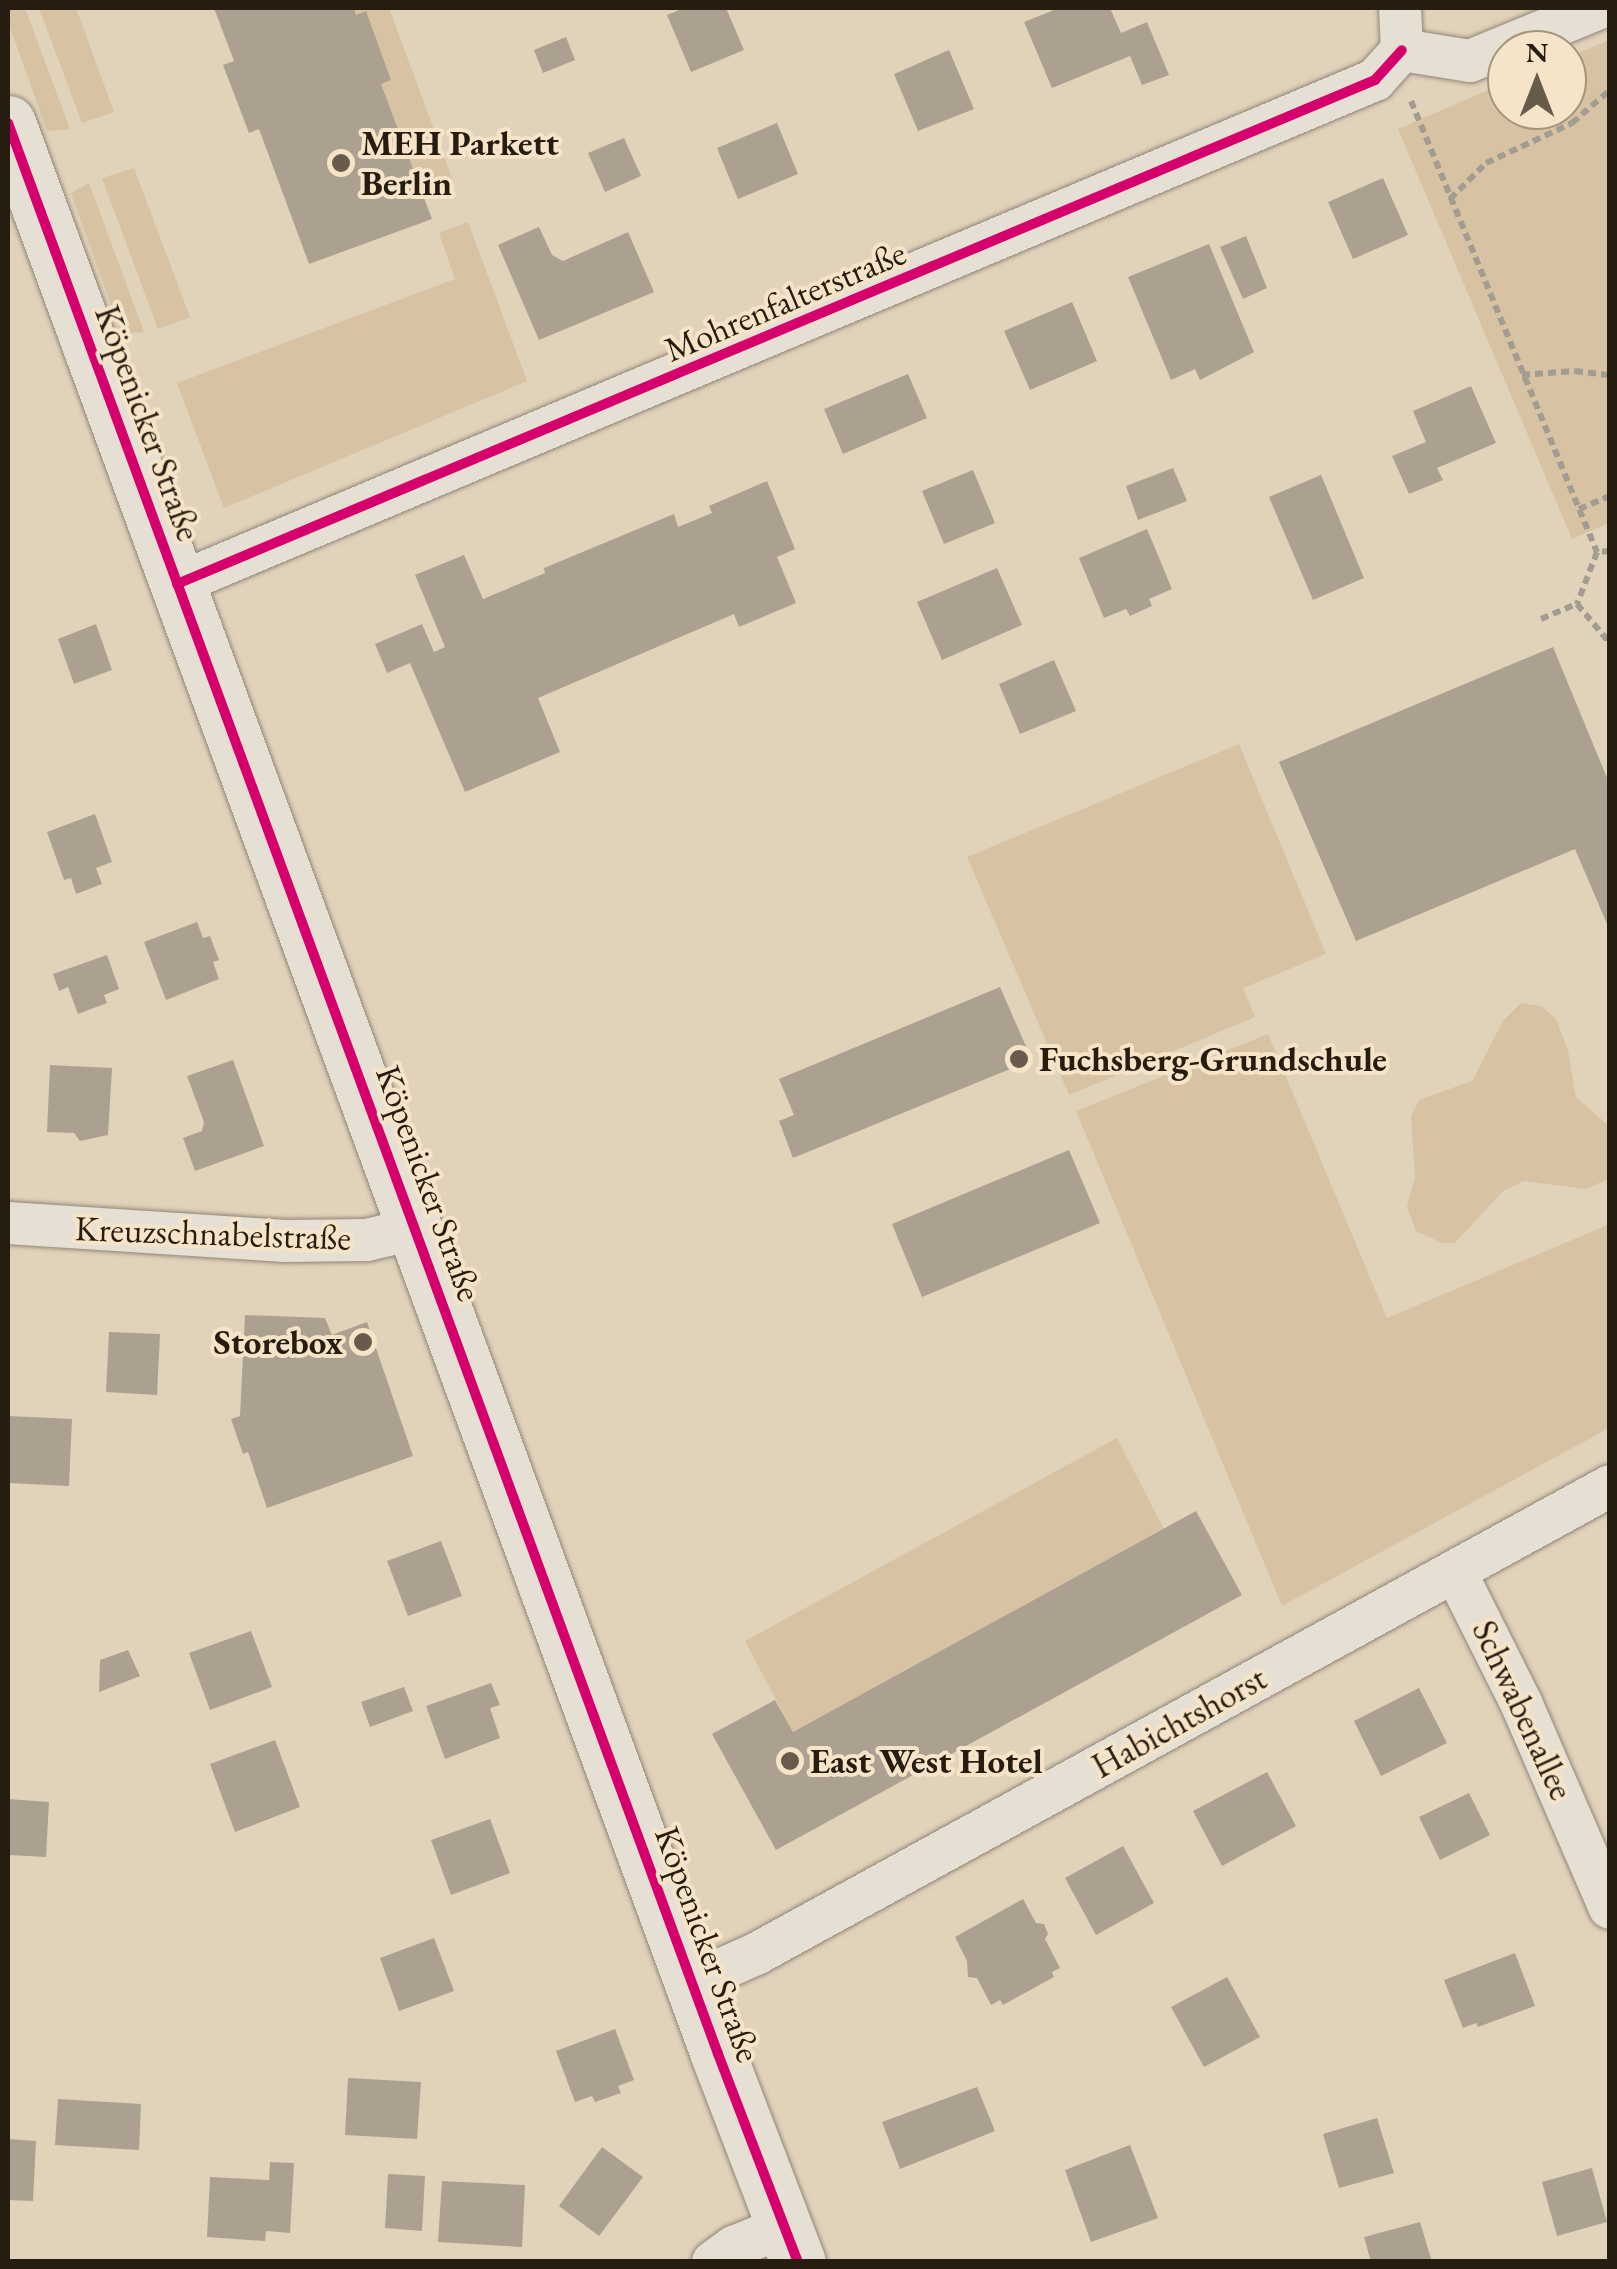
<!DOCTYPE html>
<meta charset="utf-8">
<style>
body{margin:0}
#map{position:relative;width:1617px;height:2269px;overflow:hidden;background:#e1d2ba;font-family:"EB Garamond",serif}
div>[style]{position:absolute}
.green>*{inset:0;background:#d7c3a3}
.building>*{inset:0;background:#aca191}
.path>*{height:6px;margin-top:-3px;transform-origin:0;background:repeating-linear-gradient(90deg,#a29c91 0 8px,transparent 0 13px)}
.roads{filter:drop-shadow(0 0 2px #908677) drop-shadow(0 0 2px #908677)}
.street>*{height:42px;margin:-21px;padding:0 21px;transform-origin:21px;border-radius:21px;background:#e6dfd3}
.secondary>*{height:55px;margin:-27.5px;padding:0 27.5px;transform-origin:27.5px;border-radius:27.5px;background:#e6dfd3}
.cycleway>*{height:10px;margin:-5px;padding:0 5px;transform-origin:5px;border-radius:5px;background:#d6006c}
.dots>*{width:28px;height:28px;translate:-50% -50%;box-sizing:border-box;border:5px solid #f6e4c8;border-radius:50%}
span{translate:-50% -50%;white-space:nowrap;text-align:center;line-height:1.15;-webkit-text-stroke:8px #f6e4c8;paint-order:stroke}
.poi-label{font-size:35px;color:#261c10;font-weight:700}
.left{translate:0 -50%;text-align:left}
.right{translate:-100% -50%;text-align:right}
.street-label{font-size:35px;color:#261c10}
.frame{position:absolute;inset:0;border:10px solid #261c10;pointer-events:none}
.north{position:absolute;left:1487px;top:30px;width:100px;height:100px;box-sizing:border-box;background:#f6e4c8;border:2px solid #a3947e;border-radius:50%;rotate:0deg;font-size:28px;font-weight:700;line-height:40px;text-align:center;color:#261c10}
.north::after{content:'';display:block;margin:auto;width:35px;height:45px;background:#675c4c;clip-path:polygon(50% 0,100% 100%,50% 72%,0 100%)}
</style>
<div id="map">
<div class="green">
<div style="clip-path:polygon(8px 8px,25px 8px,70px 129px,47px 131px,8px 22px)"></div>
<div style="clip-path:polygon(39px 8px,76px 8px,114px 112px,82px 123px)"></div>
<div style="clip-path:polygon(354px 8px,389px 8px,453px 181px,422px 193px,381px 84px,391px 80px,366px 12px,356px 15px)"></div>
<div style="clip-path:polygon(1609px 40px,1609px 523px,1572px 539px,1398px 129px,1507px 82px,1507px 110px,1567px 110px,1567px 58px)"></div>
<div style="clip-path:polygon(134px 168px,190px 317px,158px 329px,102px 178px)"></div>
<div style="clip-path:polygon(89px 183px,144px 332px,121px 333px,71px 193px)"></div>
<div style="clip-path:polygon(468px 222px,527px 381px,224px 508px,177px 383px,455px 279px,439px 233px)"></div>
<div style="clip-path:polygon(1239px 744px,1326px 954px,1243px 988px,1255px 1017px,1069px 1095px,967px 857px)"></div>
<div style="clip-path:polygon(1521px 1003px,1541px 1006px,1556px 1019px,1568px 1050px,1576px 1097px,1609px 1126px,1609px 1179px,1585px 1189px,1524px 1181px,1503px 1191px,1455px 1243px,1442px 1243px,1416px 1231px,1407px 1207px,1415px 1178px,1411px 1116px,1419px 1100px,1472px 1081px,1503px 1021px)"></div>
<div style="clip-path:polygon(1268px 1034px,1387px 1318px,1610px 1224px,1609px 1428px,1282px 1606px,1076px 1111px)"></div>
<div style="clip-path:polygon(1117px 1438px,1164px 1529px,793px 1732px,745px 1641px)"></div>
</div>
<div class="building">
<div style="clip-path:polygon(214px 8px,354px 8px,356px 15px,366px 11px,391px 80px,381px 84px,432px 219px,309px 264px,259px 129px,249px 133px,223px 65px,234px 61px)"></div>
<div style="clip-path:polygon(684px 8px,726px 8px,744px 50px,691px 72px,667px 15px)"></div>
<div style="clip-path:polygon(1059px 8px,1110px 8px,1121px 33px,1147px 22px,1169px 75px,1142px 85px,1130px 56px,1052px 88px,1024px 22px)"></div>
<div style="clip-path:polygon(566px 37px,575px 60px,543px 73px,534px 50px)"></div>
<div style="clip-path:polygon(949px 50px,974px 109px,918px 131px,894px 74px)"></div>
<div style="clip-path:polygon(777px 123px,798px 174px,738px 199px,717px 148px)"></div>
<div style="clip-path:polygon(624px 138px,641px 176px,605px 192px,588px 153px)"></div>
<div style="clip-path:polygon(1383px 178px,1408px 235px,1353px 259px,1328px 202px)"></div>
<div style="clip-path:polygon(539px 227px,552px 255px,563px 261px,628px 232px,654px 292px,539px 340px,498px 245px)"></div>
<div style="clip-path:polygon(1246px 236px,1267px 288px,1243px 299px,1220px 247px)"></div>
<div style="clip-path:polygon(1209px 244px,1254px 352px,1200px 380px,1195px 369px,1171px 380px,1128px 277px)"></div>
<div style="clip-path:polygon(1072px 302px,1097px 361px,1030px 390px,1004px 331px)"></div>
<div style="clip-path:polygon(908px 374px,927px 418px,843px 454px,824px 409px)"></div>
<div style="clip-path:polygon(1471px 386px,1496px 443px,1437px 468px,1443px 480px,1409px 494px,1392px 456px,1426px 442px,1413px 411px)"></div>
<div style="clip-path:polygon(1173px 468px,1187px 501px,1138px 520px,1126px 486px)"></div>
<div style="clip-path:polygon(973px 470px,995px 523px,944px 544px,922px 491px)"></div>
<div style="clip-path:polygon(1321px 475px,1364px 578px,1313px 600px,1269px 497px)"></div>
<div style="clip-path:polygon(767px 481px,795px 549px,777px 557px,796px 603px,739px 627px,734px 614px,538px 698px,560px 752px,465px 792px,410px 663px,387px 673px,375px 644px,422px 624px,434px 652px,445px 647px,415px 575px,464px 555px,483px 599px,545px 573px,544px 568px,674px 514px,678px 527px,712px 513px,709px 506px)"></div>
<div style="clip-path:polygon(1147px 529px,1172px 589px,1149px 599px,1152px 606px,1130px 616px,1126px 609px,1104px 618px,1079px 558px)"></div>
<div style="clip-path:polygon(997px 568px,1022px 625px,942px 660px,917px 602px)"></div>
<div style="clip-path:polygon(96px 624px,112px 670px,74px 684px,58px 639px)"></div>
<div style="clip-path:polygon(1553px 647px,1610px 785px,1610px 931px,1575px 849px,1356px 941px,1279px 762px)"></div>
<div style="clip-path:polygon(1054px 660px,1076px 711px,1020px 734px,999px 684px)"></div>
<div style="clip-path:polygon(95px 814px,112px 862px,96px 868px,102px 884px,76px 894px,71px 878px,64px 880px,47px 832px)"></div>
<div style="clip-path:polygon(197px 922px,203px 938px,210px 936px,219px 960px,213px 962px,219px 979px,166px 1000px,144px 942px)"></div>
<div style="clip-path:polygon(107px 955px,119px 989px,104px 995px,107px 1003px,78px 1014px,68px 987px,59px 991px,53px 974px)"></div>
<div style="clip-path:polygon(1000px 987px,1032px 1060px,793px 1158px,779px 1121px,794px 1115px,779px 1079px)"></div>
<div style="clip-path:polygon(233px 1060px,264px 1146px,195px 1171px,183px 1138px,202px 1131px,204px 1122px,187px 1076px)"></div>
<div style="clip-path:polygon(50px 1065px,112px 1068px,108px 1135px,80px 1141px,74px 1133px,47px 1132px)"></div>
<div style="clip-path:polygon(1069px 1150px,1100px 1223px,922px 1297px,892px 1224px)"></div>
<div style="clip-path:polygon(245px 1315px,325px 1318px,332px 1335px,367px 1322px,413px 1456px,267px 1508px,248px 1452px,243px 1454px,231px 1419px,240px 1416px)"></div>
<div style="clip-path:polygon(109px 1332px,160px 1334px,157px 1395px,106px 1392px)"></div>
<div style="clip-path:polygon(8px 1416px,72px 1419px,69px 1486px,9px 1483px)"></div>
<div style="clip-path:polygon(1196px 1511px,1242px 1595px,776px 1850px,712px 1734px,775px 1700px,793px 1732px)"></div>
<div style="clip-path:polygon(441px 1541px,462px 1596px,408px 1616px,387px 1561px)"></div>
<div style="clip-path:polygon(251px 1631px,272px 1687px,210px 1710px,189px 1653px)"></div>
<div style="clip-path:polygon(128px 1650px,140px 1676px,99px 1692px,100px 1660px)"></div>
<div style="clip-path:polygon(491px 1683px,500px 1705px,490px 1708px,500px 1738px,445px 1759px,426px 1706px)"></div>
<div style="clip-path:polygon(404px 1687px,413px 1711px,370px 1727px,361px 1702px)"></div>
<div style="clip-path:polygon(1419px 1688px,1447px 1743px,1381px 1776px,1354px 1721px)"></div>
<div style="clip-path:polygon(275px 1740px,300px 1807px,235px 1832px,210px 1764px)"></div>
<div style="clip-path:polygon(1267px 1772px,1296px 1826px,1222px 1866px,1193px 1811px)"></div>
<div style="clip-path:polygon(1469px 1793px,1490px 1835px,1440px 1860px,1419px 1817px)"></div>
<div style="clip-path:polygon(8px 1799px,49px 1802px,46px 1857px,8px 1855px)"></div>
<div style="clip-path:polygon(490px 1819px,510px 1873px,451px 1895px,431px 1840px)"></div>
<div style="clip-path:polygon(1123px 1846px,1154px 1903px,1096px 1935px,1065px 1878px)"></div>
<div style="clip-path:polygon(1023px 1899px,1036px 1923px,1044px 1924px,1048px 1934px,1045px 1939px,1060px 1968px,1052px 1972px,1054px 1977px,1003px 2005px,1000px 2000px,991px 2005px,977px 1978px,968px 1977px,967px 1961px,955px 1937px)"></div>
<div style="clip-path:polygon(434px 1938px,454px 1991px,399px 2011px,380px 1958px)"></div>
<div style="clip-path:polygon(1515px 1953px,1535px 2006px,1478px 2027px,1476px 2023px,1463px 2028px,1444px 1980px)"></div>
<div style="clip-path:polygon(1227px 1977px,1260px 2037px,1204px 2067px,1171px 2007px)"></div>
<div style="clip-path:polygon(615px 2029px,634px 2080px,618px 2086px,621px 2093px,595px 2102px,592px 2096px,575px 2102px,556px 2051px)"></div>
<div style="clip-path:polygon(348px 2078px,421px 2082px,417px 2139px,345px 2135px)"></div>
<div style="clip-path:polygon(977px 2087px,995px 2131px,900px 2169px,882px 2122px)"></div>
<div style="clip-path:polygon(58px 2099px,141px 2104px,139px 2150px,55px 2145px)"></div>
<div style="clip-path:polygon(1377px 2118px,1394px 2173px,1339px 2188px,1323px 2134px)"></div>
<div style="clip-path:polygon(8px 2139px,36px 2141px,33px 2201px,8px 2200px)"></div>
<div style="clip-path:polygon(1130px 2145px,1158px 2218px,1091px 2242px,1065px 2170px)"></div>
<div style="clip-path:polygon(602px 2147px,643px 2177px,599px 2236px,559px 2206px)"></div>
<div style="clip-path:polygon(270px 2162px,294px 2163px,290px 2233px,266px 2231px,265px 2241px,207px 2237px,210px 2177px,269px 2180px)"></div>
<div style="clip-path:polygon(1592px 2168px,1607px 2222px,1557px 2236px,1542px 2182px)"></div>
<div style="clip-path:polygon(388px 2174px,425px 2176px,422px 2231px,385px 2228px)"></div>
<div style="clip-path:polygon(442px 2181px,525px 2185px,522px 2247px,438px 2242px)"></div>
<div style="clip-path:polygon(1420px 2222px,1432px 2262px,1371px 2262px,1364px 2237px)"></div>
</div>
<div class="path">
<div style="left:1411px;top:101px;width:488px;rotate:67.6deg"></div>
<div style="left:1450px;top:199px;width:51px;rotate:-45deg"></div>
<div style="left:1486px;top:163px;width:95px;rotate:-24.9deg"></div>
<div style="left:1572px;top:123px;width:50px;rotate:-41deg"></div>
<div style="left:1522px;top:375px;width:53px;rotate:-4.3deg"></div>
<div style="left:1575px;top:371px;width:35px;rotate:7deg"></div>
<div style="left:1579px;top:509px;width:34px;rotate:-23deg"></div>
<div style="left:1610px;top:551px;width:13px;rotate:176deg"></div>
<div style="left:1597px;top:552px;width:56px;rotate:111deg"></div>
<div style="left:1577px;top:604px;width:51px;rotate:49.8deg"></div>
<div style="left:1541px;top:619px;width:39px;rotate:-23deg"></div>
</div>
<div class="roads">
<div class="street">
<div style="left:1400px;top:8px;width:42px;rotate:87.3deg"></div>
<div style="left:1402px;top:50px;width:69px;rotate:9.2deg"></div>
<div style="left:1470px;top:61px;width:139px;rotate:-22.3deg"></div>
<div style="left:177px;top:584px;width:1300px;rotate:-22.82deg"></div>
<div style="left:1375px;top:80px;width:40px;rotate:-48deg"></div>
<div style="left:8px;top:1223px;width:278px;rotate:3.7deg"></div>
<div style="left:285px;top:1241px;width:82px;rotate:-0.7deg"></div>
<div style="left:367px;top:1240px;width:51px;rotate:-13.5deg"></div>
<div style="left:1455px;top:1571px;width:150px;rotate:63.4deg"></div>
<div style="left:1522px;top:1705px;width:221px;rotate:66.6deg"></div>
<div style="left:693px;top:1982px;width:69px;rotate:-24deg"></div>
<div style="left:756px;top:1954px;width:974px;rotate:-28.72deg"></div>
<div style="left:713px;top:2262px;width:26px;rotate:-36deg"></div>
<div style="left:734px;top:2247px;width:55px;rotate:-22.4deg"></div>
</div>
<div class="secondary">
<div style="left:8px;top:123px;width:2057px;rotate:69.81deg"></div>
<div style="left:718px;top:2054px;width:223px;rotate:69deg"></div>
</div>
</div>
<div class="cycleway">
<div style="left:8px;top:123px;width:2057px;rotate:69.81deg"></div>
<div style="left:718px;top:2054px;width:223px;rotate:69deg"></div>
<div style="left:177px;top:584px;width:1300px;rotate:-22.82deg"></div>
<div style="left:1375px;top:80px;width:40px;rotate:-48deg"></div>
</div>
<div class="dots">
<div style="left:341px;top:163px;background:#675c4c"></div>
<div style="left:1019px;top:1059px;background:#675c4c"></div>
<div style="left:363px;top:1342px;background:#675c4c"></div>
<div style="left:790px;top:1761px;background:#675c4c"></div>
</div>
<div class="poi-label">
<span class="left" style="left:361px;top:163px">MEH Parkett<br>Berlin</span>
<span class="left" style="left:1039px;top:1059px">Fuchsberg-Grundschule</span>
<span class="right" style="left:343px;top:1342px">Storebox</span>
<span class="left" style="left:810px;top:1761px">East West Hotel</span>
</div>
<div class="street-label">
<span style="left:785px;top:301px;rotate:-23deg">Mohrenfalterstraße</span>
<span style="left:148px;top:423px;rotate:70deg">Köpenicker Straße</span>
<span style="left:429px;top:1183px;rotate:70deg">Köpenicker Straße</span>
<span style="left:213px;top:1233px;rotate:2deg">Kreuzschnabelstraße</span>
<span style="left:1523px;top:1710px;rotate:65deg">Schwabenallee</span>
<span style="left:1179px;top:1722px;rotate:-29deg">Habichtshorst</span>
<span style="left:708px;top:1944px;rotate:70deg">Köpenicker Straße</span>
</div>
<div class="frame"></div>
<div class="north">N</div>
</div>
